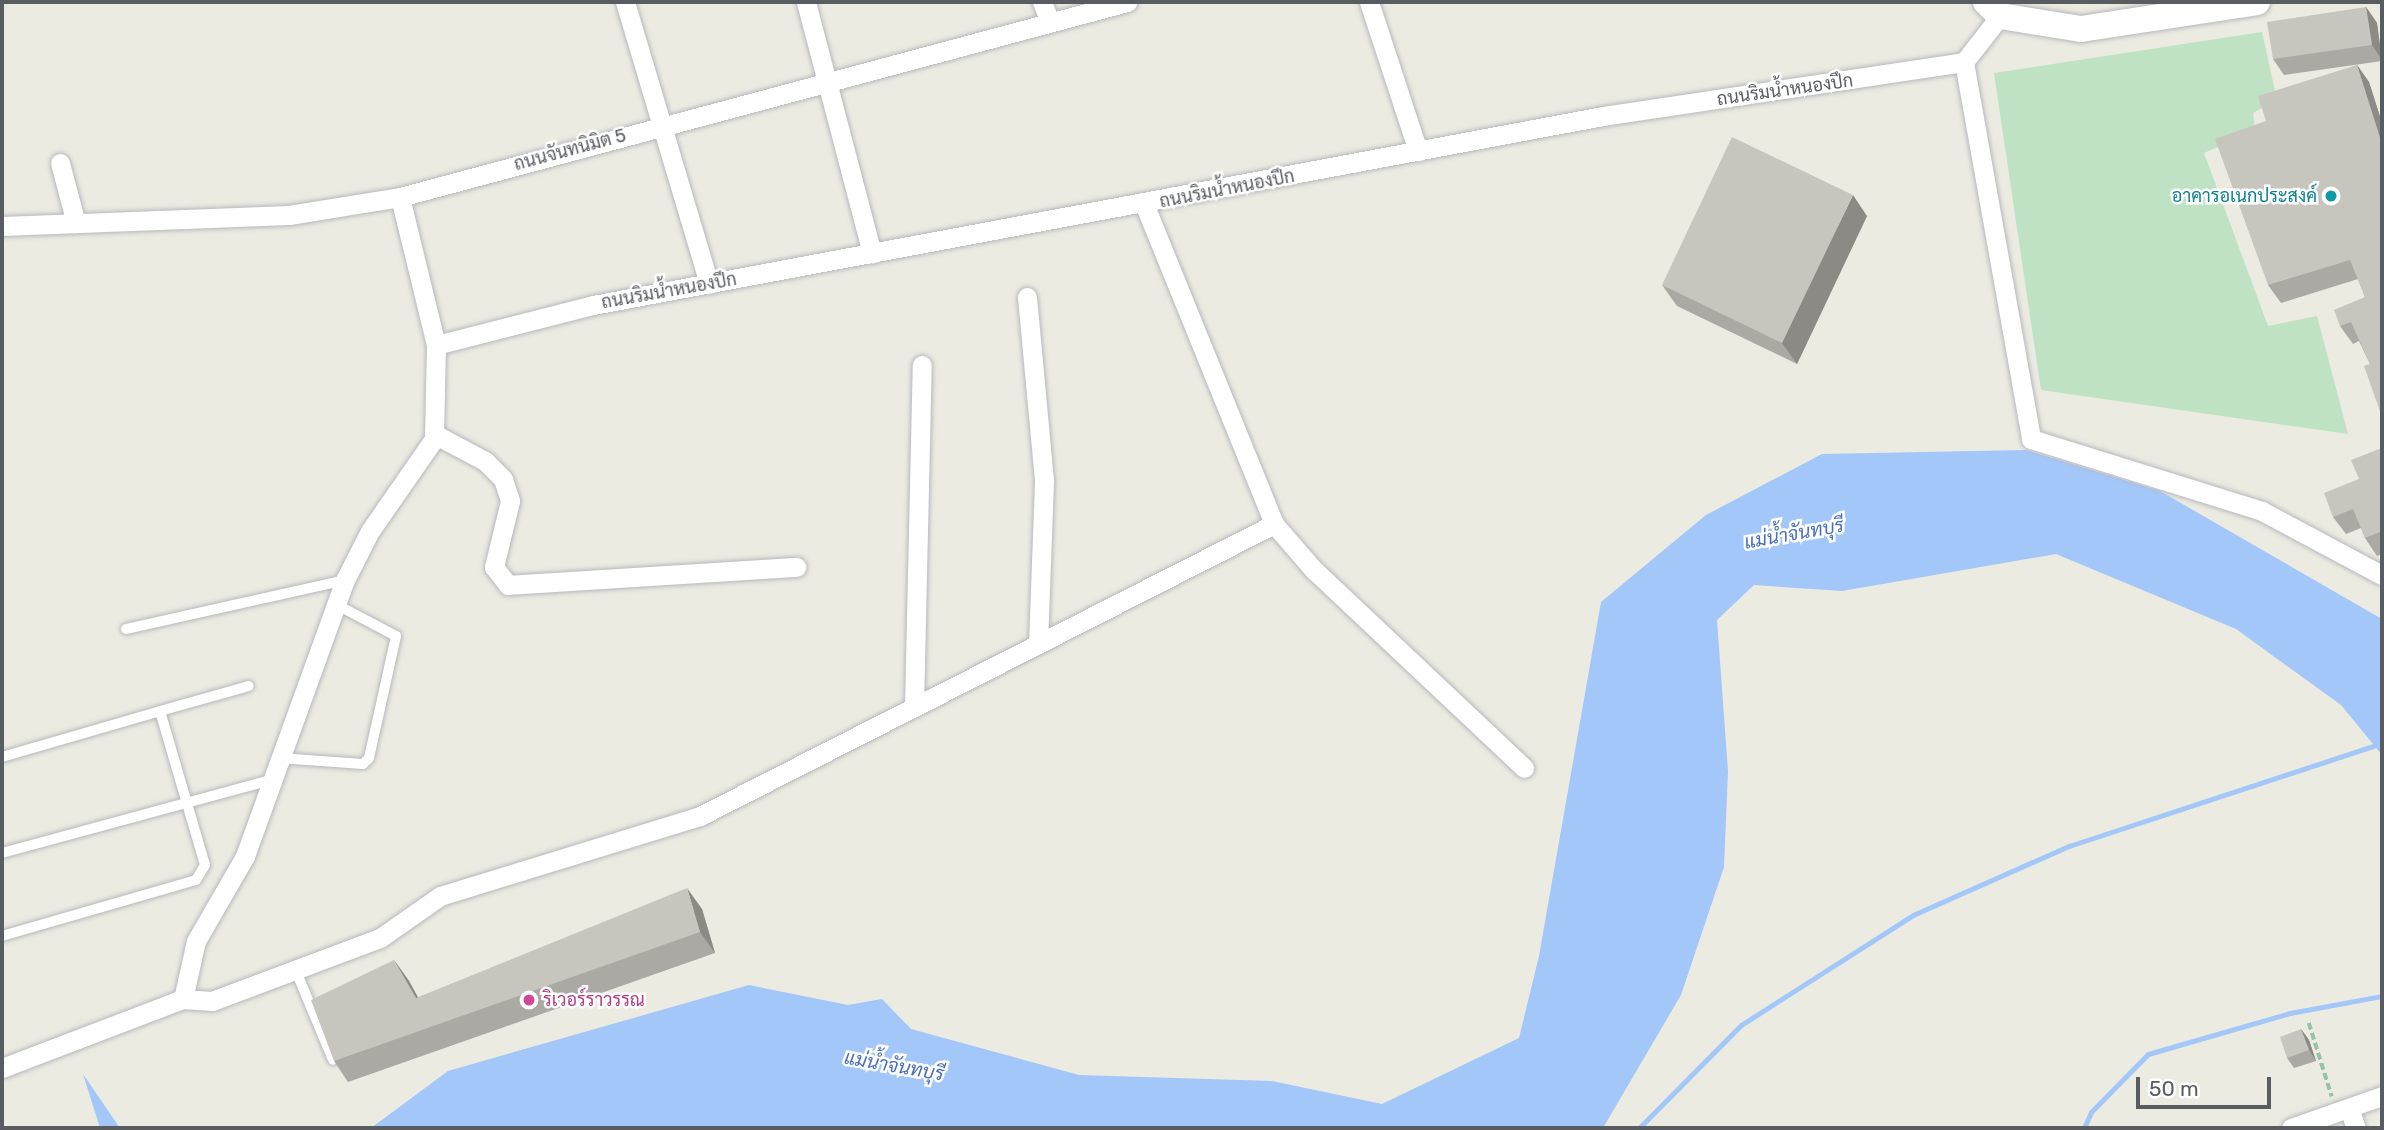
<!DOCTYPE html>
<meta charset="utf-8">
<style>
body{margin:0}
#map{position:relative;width:2384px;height:1130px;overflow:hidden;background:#ebebe1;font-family:Rubik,Sarabun,sans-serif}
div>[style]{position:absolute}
.green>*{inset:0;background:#bee2c3}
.water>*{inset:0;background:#a3c7f9}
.stream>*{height:5px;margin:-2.5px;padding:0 2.5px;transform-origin:2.5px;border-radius:2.5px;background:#a3c7f9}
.path>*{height:3.5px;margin-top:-1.75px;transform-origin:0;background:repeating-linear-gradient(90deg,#98c2aa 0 7px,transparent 0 10.5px)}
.roads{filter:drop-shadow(0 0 2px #b6b8bd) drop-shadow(0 0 2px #b6b8bd)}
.service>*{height:10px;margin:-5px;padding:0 5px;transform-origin:5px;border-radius:5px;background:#fff}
.minor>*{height:19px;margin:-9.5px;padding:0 9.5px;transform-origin:9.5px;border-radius:9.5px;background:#fff}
.secondary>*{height:26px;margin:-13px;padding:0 13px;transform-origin:13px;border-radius:13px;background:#fff}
.wall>*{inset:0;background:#aaa9a3}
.shaded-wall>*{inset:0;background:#8b8a85}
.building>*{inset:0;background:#c6c5be}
.dots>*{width:19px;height:19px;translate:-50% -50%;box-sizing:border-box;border:4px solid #fff;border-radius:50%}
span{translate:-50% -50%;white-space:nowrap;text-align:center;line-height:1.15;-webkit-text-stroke:5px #fff;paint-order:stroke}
.street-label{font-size:18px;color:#595c61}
.culture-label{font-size:18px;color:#0d838f}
.right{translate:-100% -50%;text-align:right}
.hotel-label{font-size:18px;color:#b23c85}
.left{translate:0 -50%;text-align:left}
.water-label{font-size:19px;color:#486fba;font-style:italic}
.frame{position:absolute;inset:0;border:4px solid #595c61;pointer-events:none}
.scale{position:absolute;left:2136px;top:1077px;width:135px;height:32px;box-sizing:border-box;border:4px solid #595c61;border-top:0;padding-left:9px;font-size:21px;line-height:24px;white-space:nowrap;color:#595c61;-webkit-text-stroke:5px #fff;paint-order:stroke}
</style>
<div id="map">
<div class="green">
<div style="clip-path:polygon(2262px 32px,2277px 100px,2253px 113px,2255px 131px,2204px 153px,2268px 326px,2317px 316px,2348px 434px,2041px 390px,1994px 73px)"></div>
</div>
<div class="water">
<div style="clip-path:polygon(2026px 450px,2160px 491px,2382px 619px,2382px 755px,2341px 705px,2236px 629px,2056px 554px,1842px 591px,1754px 585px,1717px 620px,1728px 771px,1724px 867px,1681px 995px,1603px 1128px,371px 1128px,448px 1071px,749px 985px,848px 1005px,882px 999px,911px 1029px,1079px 1075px,1272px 1081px,1382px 1104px,1519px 1038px,1539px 956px,1601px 602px,1706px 515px,1822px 454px)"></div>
<div style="clip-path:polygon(83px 1074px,120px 1128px,100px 1128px)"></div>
</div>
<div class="stream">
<div style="left:1639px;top:1128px;width:145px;rotate:-45.3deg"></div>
<div style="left:1741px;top:1025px;width:204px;rotate:-32.6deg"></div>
<div style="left:1913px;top:915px;width:171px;rotate:-23.9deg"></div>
<div style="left:2069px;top:846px;width:330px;rotate:-18.2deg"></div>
<div style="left:2084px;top:1128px;width:17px;rotate:-66deg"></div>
<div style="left:2091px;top:1112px;width:81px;rotate:-45.5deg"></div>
<div style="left:2148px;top:1054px;width:148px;rotate:-16.1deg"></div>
<div style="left:2290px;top:1013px;width:94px;rotate:-10.5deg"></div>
</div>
<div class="path">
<div style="left:2309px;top:1023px;width:77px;rotate:72.7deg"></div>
</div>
<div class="roads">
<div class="service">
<div style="left:126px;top:629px;width:224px;rotate:-12.6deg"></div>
<div style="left:160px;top:711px;width:92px;rotate:-15.7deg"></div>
<div style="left:2px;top:757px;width:165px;rotate:-16.2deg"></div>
<div style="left:160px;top:711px;width:160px;rotate:73.7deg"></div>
<div style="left:205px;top:865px;width:17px;rotate:121deg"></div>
<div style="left:196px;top:880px;width:202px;rotate:163.9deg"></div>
<div style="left:279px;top:758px;width:84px;rotate:4.1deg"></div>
<div style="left:363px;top:764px;width:8px;rotate:-45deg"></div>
<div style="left:369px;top:758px;width:125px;rotate:-77.5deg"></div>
<div style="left:396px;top:636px;width:64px;rotate:-152.2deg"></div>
<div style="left:2px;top:853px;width:279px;rotate:-15.2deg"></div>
<div style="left:296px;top:971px;width:96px;rotate:67.4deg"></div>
</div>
<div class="minor">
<div style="left:625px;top:2px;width:294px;rotate:73.4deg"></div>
<div style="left:806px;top:2px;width:260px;rotate:75.3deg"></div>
<div style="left:1042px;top:2px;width:22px;rotate:68deg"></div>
<div style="left:1369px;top:2px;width:157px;rotate:71.8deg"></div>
<div style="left:1964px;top:62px;width:383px;rotate:79.9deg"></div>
<div style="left:2031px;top:439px;width:242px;rotate:17.3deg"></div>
<div style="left:2262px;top:511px;width:136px;rotate:28.1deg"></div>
<div style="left:60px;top:163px;width:62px;rotate:75.1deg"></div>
<div style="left:1145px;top:206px;width:343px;rotate:67.9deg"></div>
<div style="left:1274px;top:524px;width:60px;rotate:49.1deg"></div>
<div style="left:1313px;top:569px;width:290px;rotate:43.3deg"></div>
<div style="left:2px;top:226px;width:287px;rotate:-2.2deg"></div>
<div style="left:289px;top:215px;width:112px;rotate:-9.2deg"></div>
<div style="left:400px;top:197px;width:753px;rotate:-15.01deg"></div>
<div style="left:1027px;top:297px;width:185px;rotate:84.7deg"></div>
<div style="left:1044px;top:481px;width:163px;rotate:92.1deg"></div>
<div style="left:436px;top:345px;width:162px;rotate:-14.3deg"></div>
<div style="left:593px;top:305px;width:1028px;rotate:-10.6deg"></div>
<div style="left:1603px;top:116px;width:365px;rotate:-8.5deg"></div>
<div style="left:1964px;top:62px;width:58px;rotate:-52deg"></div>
<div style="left:434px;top:434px;width:58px;rotate:27.9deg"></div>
<div style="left:485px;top:461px;width:25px;rotate:45deg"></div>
<div style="left:503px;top:479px;width:23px;rotate:72deg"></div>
<div style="left:510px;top:501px;width:68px;rotate:103.6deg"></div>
<div style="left:494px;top:567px;width:23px;rotate:52deg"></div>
<div style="left:508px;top:585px;width:289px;rotate:-3.6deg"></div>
<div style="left:914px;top:707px;width:342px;rotate:-88.7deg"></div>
<div style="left:183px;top:999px;width:29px;rotate:4deg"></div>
<div style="left:212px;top:1001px;width:179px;rotate:-20.6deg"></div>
<div style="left:380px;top:938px;width:73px;rotate:-35deg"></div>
<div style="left:440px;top:896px;width:272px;rotate:-17.1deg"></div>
<div style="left:700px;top:816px;width:644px;rotate:-26.96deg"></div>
<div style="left:2px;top:1068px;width:194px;rotate:-20.9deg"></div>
<div style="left:183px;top:999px;width:59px;rotate:-77.4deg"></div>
<div style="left:196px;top:941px;width:98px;rotate:-60deg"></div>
<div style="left:245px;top:856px;width:294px;rotate:-70.1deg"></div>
<div style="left:345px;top:580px;width:55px;rotate:-63deg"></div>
<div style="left:370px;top:531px;width:112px;rotate:-55.2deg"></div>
<div style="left:434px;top:439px;width:94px;rotate:-88.8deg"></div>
<div style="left:436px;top:345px;width:152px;rotate:-103.7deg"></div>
<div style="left:2349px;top:1108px;width:21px;rotate:71deg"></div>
<div style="left:2291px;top:1128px;width:96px;rotate:-19.4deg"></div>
</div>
<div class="secondary">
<div style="left:1986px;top:2px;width:20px;rotate:45deg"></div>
<div style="left:2000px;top:16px;width:82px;rotate:9.1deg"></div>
<div style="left:2081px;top:29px;width:178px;rotate:-8.7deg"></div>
</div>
</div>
<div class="wall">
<div style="clip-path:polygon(2366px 7px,2377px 23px,2382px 61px,2284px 75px,2273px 59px)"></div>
<div style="clip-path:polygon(2357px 65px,2369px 82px,2382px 123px,2382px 417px,2370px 364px,2359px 341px,2353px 344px,2340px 326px,2365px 297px,2358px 279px,2281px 303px,2268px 285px,2266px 121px)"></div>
<div style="clip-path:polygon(1867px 216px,1797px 364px,1677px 306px,1662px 285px)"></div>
<div style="clip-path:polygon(2382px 448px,2382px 554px,2377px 556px,2365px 538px,2361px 528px,2346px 534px,2333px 517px,2359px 479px)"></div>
<div style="clip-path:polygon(702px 909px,715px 953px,348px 1082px,334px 1061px,394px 960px,409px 981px,418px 998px)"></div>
<div style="clip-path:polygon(2301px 1029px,2309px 1040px,2316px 1061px,2294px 1068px,2287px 1058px)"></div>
</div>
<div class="shaded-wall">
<div style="clip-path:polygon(2366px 7px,2377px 23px,2382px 60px,2372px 45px)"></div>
<div style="clip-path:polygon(2357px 65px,2369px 82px,2382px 123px,2382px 144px)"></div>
<div style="clip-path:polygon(1853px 195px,1867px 216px,1797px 364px,1782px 343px)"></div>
<div style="clip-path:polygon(687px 888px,702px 909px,715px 953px,700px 932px)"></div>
<div style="clip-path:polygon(394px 960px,409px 981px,430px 1019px,416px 998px)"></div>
<div style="clip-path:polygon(2301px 1029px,2309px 1040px,2316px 1061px,2309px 1050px)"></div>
</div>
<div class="building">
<div style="clip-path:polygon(2366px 7px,2372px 45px,2273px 59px,2267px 22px)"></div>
<div style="clip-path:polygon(2357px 65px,2382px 144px,2382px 417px,2364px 366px,2370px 364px,2351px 322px,2340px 326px,2334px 310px,2365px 297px,2350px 260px,2268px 285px,2215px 139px,2266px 121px,2258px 96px)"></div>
<div style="clip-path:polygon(1732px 137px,1853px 195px,1782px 343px,1662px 285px)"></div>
<div style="clip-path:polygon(2382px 448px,2382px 536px,2380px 532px,2365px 538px,2353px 509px,2333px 517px,2324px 493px,2359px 479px,2351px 460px)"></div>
<div style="clip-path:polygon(687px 888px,700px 932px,334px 1061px,311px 1000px,394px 960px,416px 998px)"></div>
<div style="clip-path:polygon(2301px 1029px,2309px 1050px,2287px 1058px,2280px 1037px)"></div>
</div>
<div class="dots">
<div style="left:2331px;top:196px;background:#0f9aa8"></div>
<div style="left:529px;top:1000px;background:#d1479c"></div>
</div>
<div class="street-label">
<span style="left:1785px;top:90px;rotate:-8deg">ถนนริมน้ำหนองปึก</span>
<span style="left:570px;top:150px;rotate:-15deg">ถนนจันทนิมิต 5</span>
<span style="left:1227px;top:189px;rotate:-11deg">ถนนริมน้ำหนองปึก</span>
<span style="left:669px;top:291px;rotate:-10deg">ถนนริมน้ำหนองปึก</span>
</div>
<div class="culture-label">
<span class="right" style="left:2317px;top:196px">อาคารอเนกประสงค์</span>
</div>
<div class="hotel-label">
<span class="left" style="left:543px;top:1000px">ริเวอร์ราวรรณ</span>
</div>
<div class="water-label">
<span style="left:1794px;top:534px;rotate:-10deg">แม่น้ำจันทบุรี</span>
<span style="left:894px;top:1066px;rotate:10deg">แม่น้ำจันทบุรี</span>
</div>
<div class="frame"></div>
<div class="scale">50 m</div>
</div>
